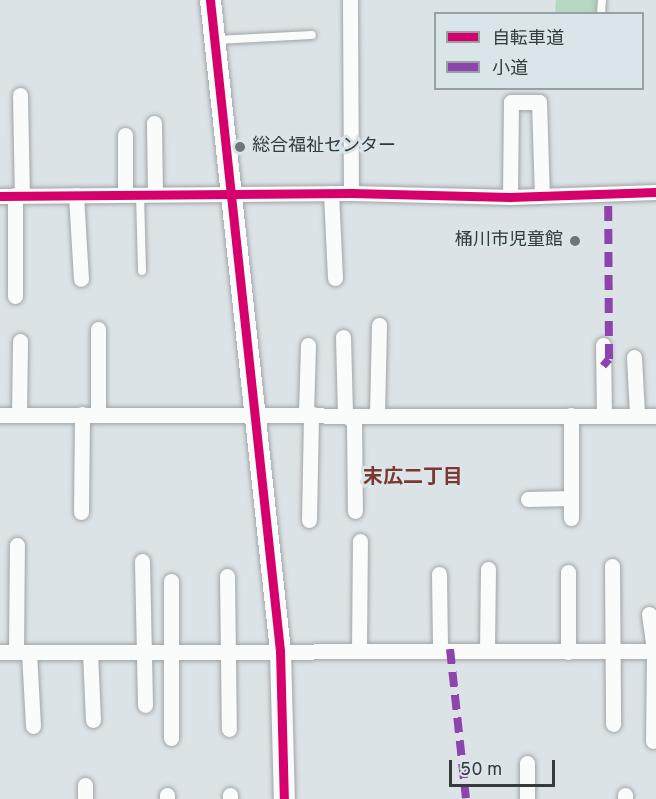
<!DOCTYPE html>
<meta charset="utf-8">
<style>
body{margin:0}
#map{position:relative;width:656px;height:799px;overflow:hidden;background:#dce3e6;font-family:Overpass,"Noto Sans JP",sans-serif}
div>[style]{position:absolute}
.green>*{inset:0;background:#b6d7c1}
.roads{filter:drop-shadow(0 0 2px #a1a5a7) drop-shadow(0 0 2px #a1a5a7)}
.lane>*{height:8px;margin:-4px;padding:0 4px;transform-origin:4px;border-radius:4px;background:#fafbfb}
.street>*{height:15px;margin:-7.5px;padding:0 7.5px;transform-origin:7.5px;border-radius:7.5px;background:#fafbfb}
.secondary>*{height:21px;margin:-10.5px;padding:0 10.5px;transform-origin:10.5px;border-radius:10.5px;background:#fafbfb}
.quiet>*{height:8px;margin-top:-4px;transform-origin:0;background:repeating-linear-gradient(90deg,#8e44ad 0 15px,transparent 0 23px)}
.cycleway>*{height:9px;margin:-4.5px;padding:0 4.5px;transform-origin:4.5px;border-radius:4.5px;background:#d6006c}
.dots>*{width:16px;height:16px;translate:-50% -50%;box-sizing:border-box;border:3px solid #d9e5e9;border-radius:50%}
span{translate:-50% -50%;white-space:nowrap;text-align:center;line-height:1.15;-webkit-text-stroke:6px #d9e5e9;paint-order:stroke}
.poi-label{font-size:18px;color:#353a3c}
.left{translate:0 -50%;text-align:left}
.right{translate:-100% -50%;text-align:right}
.neighbourhood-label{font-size:20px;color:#7e372e;font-weight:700}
.legend{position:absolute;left:434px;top:12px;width:210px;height:78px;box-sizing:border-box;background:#d9e5e9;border:2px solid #97a1a4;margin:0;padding:8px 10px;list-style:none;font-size:18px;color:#353a3c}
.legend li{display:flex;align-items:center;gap:12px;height:30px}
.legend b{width:30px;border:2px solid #97a1a4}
.scale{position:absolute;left:449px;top:760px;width:106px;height:27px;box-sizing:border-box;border:3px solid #353a3c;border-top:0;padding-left:8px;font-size:18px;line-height:21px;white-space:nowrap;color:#353a3c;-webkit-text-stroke:4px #d9e5e9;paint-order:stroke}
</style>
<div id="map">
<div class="green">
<div style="clip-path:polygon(556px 0,597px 0,596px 13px,555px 13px)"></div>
</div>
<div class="roads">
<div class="lane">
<div style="left:601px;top:14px;width:14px;rotate:-86deg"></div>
<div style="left:216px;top:40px;width:96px;rotate:-3deg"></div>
<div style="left:140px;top:194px;width:77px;rotate:88.5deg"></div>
</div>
<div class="street">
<div style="left:350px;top:0;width:193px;rotate:89.7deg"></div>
<div style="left:20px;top:95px;width:100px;rotate:88.9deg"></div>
<div style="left:154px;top:123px;width:71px;rotate:89.2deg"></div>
<div style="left:125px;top:135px;width:59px;rotate:90deg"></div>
<div style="left:331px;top:193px;width:85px;rotate:87.3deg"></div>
<div style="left:76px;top:195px;width:84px;rotate:86.6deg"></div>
<div style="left:0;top:196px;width:351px;rotate:-0.5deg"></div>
<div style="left:351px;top:193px;width:159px;rotate:1.4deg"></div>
<div style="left:510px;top:197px;width:146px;rotate:-2deg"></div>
<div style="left:510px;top:197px;width:95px;rotate:-89.4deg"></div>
<div style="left:511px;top:102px;width:28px"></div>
<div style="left:539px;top:102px;width:93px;rotate:88.2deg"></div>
<div style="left:15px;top:296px;width:101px;rotate:-90deg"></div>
<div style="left:98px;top:329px;width:85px;rotate:90deg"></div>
<div style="left:343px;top:337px;width:77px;rotate:88.5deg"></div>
<div style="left:345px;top:414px;width:12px;rotate:42deg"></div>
<div style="left:354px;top:422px;width:89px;rotate:89.4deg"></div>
<div style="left:603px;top:345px;width:70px;rotate:89.2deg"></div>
<div style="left:634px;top:357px;width:58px;rotate:87deg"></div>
<div style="left:306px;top:413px;width:68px;rotate:-88.3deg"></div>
<div style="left:377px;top:414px;width:89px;rotate:-88.7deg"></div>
<div style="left:0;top:415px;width:656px;rotate:0.09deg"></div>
<div style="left:19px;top:415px;width:74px;rotate:-89.2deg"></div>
<div style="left:571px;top:415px;width:103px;rotate:90deg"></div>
<div style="left:528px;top:499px;width:43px;rotate:-1.3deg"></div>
<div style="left:81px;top:512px;width:98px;rotate:-89.4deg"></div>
<div style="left:309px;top:520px;width:107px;rotate:-88.9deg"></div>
<div style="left:142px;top:561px;width:144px;rotate:88.8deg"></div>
<div style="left:612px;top:566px;width:158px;rotate:89.6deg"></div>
<div style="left:568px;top:572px;width:80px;rotate:90deg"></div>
<div style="left:439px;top:574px;width:75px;rotate:89.2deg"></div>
<div style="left:227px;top:576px;width:153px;rotate:89.3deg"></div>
<div style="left:649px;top:614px;width:37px;rotate:82deg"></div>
<div style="left:654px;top:651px;width:90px;rotate:90.6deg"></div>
<div style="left:359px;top:650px;width:109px;rotate:-89.5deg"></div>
<div style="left:487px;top:650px;width:81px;rotate:-89.3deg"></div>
<div style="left:0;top:652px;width:656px;rotate:-0.09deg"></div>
<div style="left:16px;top:652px;width:107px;rotate:-89.5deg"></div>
<div style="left:29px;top:652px;width:74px;rotate:86.9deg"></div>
<div style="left:90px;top:652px;width:68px;rotate:87.5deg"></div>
<div style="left:171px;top:738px;width:157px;rotate:-90deg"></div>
<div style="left:230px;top:795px;width:4px;rotate:90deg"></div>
<div style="left:85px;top:799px;width:14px;rotate:-90deg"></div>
<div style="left:167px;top:799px;width:4px;rotate:-90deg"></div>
<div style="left:527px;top:799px;width:36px;rotate:-90deg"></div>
<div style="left:625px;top:799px;width:4px;rotate:-90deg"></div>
</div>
<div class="secondary">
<div style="left:210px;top:0;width:655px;rotate:83.86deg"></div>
<div style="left:280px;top:651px;width:148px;rotate:88.5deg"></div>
</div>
</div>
<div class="quiet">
<div style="left:603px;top:366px;width:9px;rotate:-49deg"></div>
<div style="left:609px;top:359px;width:165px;rotate:-90.3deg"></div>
<div style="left:450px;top:649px;width:150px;rotate:83.9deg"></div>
</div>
<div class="cycleway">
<div style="left:210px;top:0;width:655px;rotate:83.86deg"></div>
<div style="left:280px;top:651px;width:148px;rotate:88.5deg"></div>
<div style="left:0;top:196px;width:351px;rotate:-0.5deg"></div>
<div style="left:351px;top:193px;width:159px;rotate:1.4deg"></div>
<div style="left:510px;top:197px;width:146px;rotate:-2deg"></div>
</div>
<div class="dots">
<div style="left:240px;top:147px;background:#6f7578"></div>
<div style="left:575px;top:241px;background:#6f7578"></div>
</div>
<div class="poi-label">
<span class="left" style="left:252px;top:147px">総合福祉センター</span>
<span class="right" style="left:563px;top:241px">桶川市児童館</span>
</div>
<div class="neighbourhood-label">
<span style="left:413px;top:478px">末広二丁目</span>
</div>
<ul class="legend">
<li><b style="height:8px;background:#d6006c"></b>自転車道</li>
<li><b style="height:8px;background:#8e44ad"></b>小道</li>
</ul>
<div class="scale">50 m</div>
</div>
